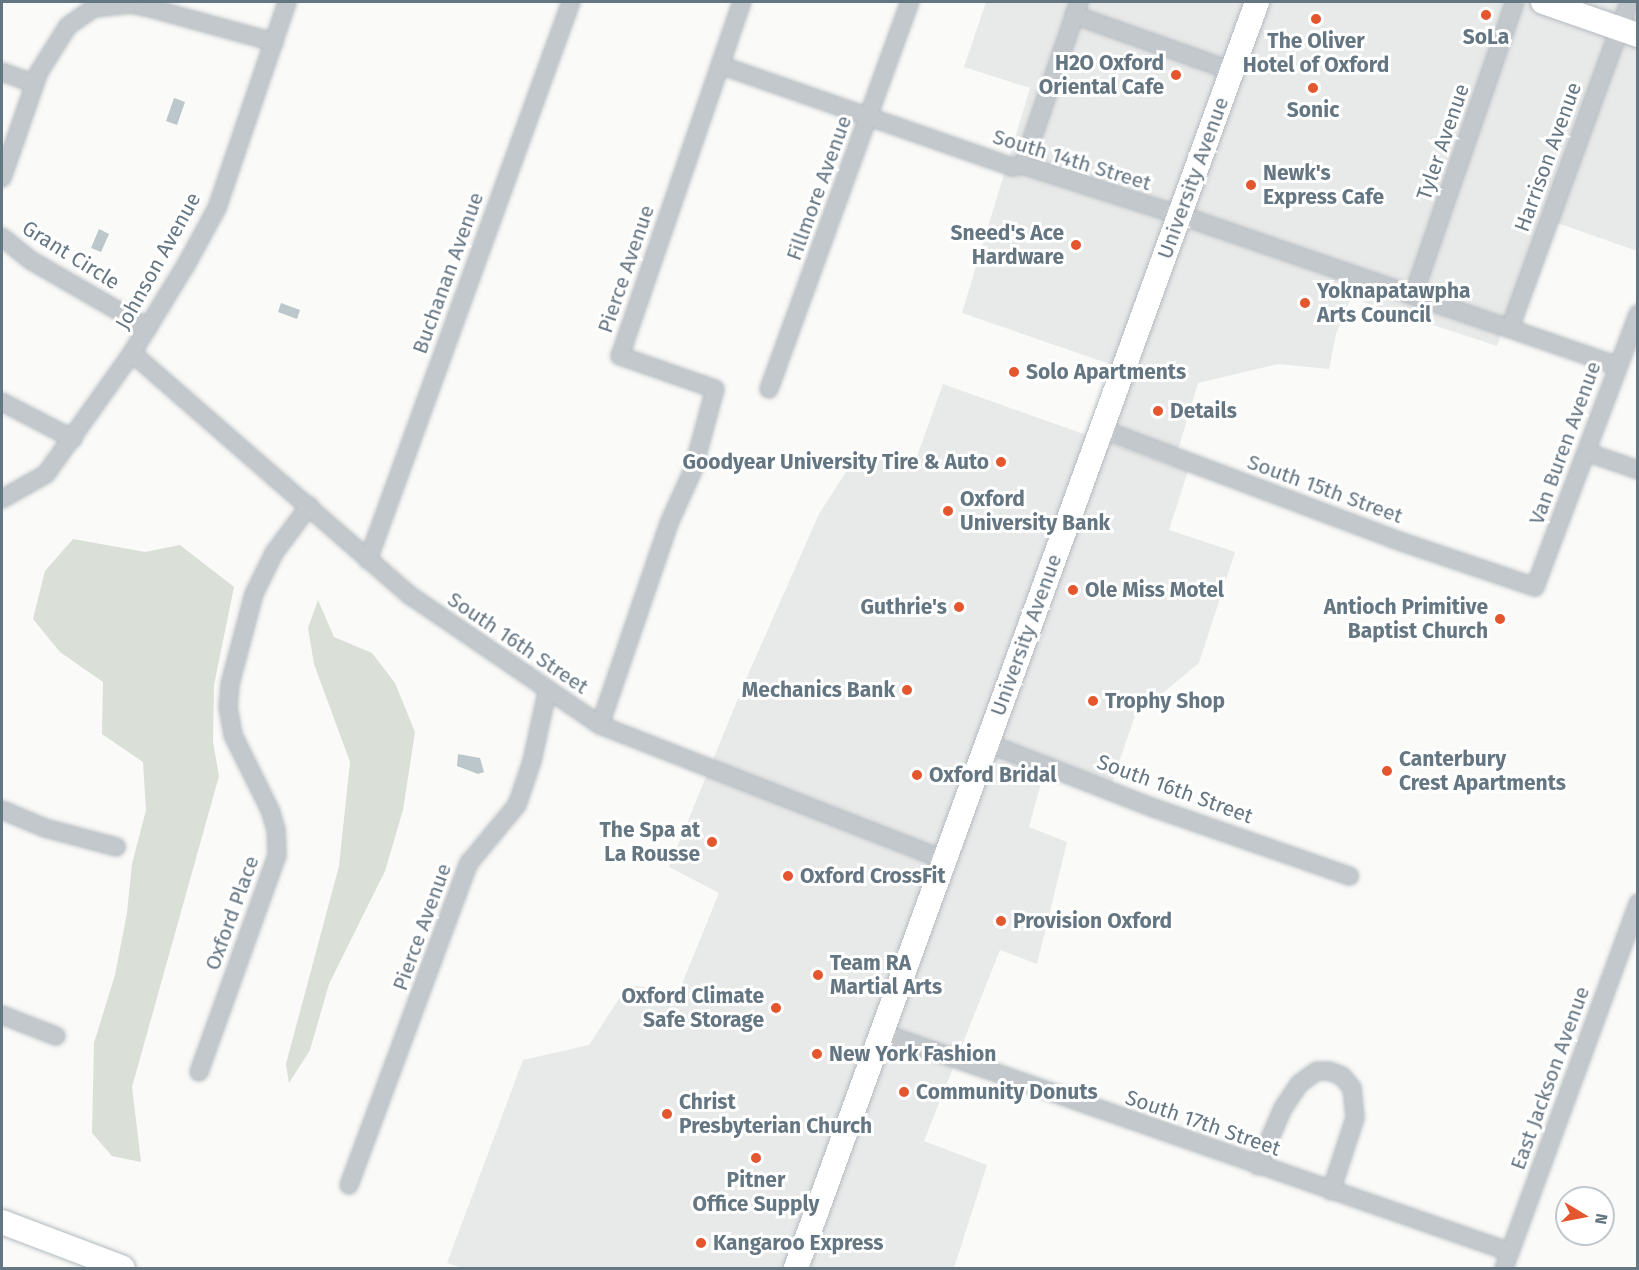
<!DOCTYPE html>
<style>
body{margin:0}
#map{position:relative;width:1639px;height:1270px;overflow:hidden;background:#fafaf8;font-family:"Fira Sans",sans-serif}
div>[style]{position:absolute}
.built>*{inset:0;background:#e8e9e9}
.green>*{inset:0;background:#dadfd7}
.water>*{inset:0;background:#bbc7cb}
.roads{filter:drop-shadow(0 0 2px #b3babf) drop-shadow(0 0 2px #b3babf)}
.street>*{height:16px;margin:-8px;padding:0 8px;transform-origin:8px;border-radius:8px;background:#c3c8cc}
.secondary>*{height:24px;margin:-12px;padding:0 12px;transform-origin:12px;border-radius:12px;background:#fff}
.dots>*{width:16px;height:16px;translate:-50% -50%;box-sizing:border-box;border:3px solid #fff;border-radius:50%}
span{translate:-50% -50%;white-space:nowrap;text-align:center;line-height:1.15;-webkit-text-stroke:6px #fff;paint-order:stroke}
.poi-label{font-size:21px;color:#657683;font-weight:700}
.right{translate:-100% -50%;text-align:right}
.left{translate:0 -50%;text-align:left}
.street-label{font-size:21px;color:#657683}
.frame{position:absolute;inset:0;border:3px solid #657683;pointer-events:none}
.north{position:absolute;left:1555px;top:1186px;width:60px;height:60px;box-sizing:border-box;background:#fff;border:2px solid #c1c8cd;border-radius:50%;rotate:100deg;font-size:16px;font-weight:700;line-height:24px;text-align:center;color:#657683}
.north::after{content:'';display:block;margin:auto;width:21px;height:27px;background:#e4572e;clip-path:polygon(50% 0,100% 100%,50% 72%,0 100%)}
</style>
<div id="map">
<div class="built">
<div style="clip-path:polygon(986px 2px,1637px 2px,1637px 251px,1543px 218px,1497px 346px,1351px 298px,1336px 334px,1329px 369px,1278px 364px,1198px 383px,1178px 450px,1114px 426px,1133px 372px,962px 313px,1030px 88px,964px 67px)"></div>
<div style="clip-path:polygon(943px 384px,1188px 471px,1169px 530px,1235px 552px,1199px 663px,1135px 716px,1110px 788px,1048px 758px,1029px 827px,1067px 842px,1037px 964px,1000px 950px,924px 1141px,987px 1165px,954px 1268px,462px 1268px,447px 1263px,523px 1060px,589px 1045px,628px 985px,679px 991px,719px 893px,669px 867px,749px 672px,819px 514px,858px 453px,914px 465px)"></div>
</div>
<div class="green">
<div style="clip-path:polygon(73px 539px,145px 552px,180px 545px,234px 587px,214px 685px,213px 742px,219px 776px,132px 1087px,141px 1162px,112px 1156px,92px 1133px,94px 1043px,115px 975px,127px 913px,132px 864px,146px 810px,143px 762px,102px 734px,103px 682px,60px 652px,33px 619px,45px 571px)"></div>
<div style="clip-path:polygon(318px 600px,334px 637px,372px 653px,395px 683px,415px 732px,403px 810px,385px 871px,329px 984px,310px 1050px,289px 1083px,286px 1064px,339px 866px,350px 762px,314px 664px,308px 628px)"></div>
</div>
<div class="water">
<div style="clip-path:polygon(174px 98px,185px 102px,177px 125px,166px 121px)"></div>
<div style="clip-path:polygon(99px 229px,109px 234px,101px 252px,91px 248px)"></div>
<div style="clip-path:polygon(281px 303px,300px 310px,297px 319px,278px 312px)"></div>
<div style="clip-path:polygon(458px 754px,480px 758px,484px 772px,478px 774px,457px 766px)"></div>
</div>
<div class="roads">
<div class="street">
<div style="left:1074px;top:15px;width:168px;rotate:19.5deg"></div>
<div style="left:720px;top:65px;width:310px;rotate:19.2deg"></div>
<div style="left:1013px;top:167px;width:10px;rotate:-11deg"></div>
<div style="left:1023px;top:165px;width:180px;rotate:17.8deg"></div>
<div style="left:1194px;top:220px;width:447px;rotate:19deg"></div>
<div style="left:2px;top:72px;width:33px;rotate:20deg"></div>
<div style="left:1023px;top:165px;width:172px;rotate:-71deg"></div>
<div style="left:2px;top:178px;width:112px;rotate:-70.8deg"></div>
<div style="left:39px;top:72px;width:54px;rotate:-57.8deg"></div>
<div style="left:68px;top:26px;width:32px;rotate:-35deg"></div>
<div style="left:94px;top:8px;width:36px;rotate:-6deg"></div>
<div style="left:130px;top:4px;width:16px;rotate:11deg"></div>
<div style="left:146px;top:7px;width:133px;rotate:15.3deg"></div>
<div style="left:2px;top:237px;width:38px;rotate:39deg"></div>
<div style="left:32px;top:261px;width:134px;rotate:30deg"></div>
<div style="left:1413px;top:296px;width:311px;rotate:-70.9deg"></div>
<div style="left:1510px;top:328px;width:347px;rotate:-69.9deg"></div>
<div style="left:132px;top:353px;width:370px;rotate:41.1deg"></div>
<div style="left:411px;top:596px;width:229px;rotate:34.3deg"></div>
<div style="left:600px;top:725px;width:370px;rotate:21.4deg"></div>
<div style="left:769px;top:389px;width:412px;rotate:-70deg"></div>
<div style="left:2px;top:402px;width:80px;rotate:27.5deg"></div>
<div style="left:1101px;top:429px;width:312px;rotate:20.6deg"></div>
<div style="left:1393px;top:539px;width:150px;rotate:18.7deg"></div>
<div style="left:1535px;top:587px;width:292px;rotate:-69.3deg"></div>
<div style="left:1589px;top:453px;width:52px;rotate:19.1deg"></div>
<div style="left:2px;top:499px;width:51px;rotate:-29.6deg"></div>
<div style="left:46px;top:474px;width:148px;rotate:-54.6deg"></div>
<div style="left:132px;top:353px;width:103px;rotate:-58.5deg"></div>
<div style="left:186px;top:265px;width:65px;rotate:-61.5deg"></div>
<div style="left:217px;top:208px;width:218px;rotate:-71.2deg"></div>
<div style="left:368px;top:560px;width:594px;rotate:-70.01deg"></div>
<div style="left:600px;top:725px;width:216px;rotate:-71.1deg"></div>
<div style="left:670px;top:521px;width:56px;rotate:-65.7deg"></div>
<div style="left:693px;top:470px;width:84px;rotate:-74.8deg"></div>
<div style="left:715px;top:389px;width:101px;rotate:-160.8deg"></div>
<div style="left:620px;top:356px;width:374px;rotate:-71deg"></div>
<div style="left:987px;top:743px;width:179px;rotate:21.3deg"></div>
<div style="left:1154px;top:808px;width:207px;rotate:19.2deg"></div>
<div style="left:2px;top:810px;width:47px;rotate:22.7deg"></div>
<div style="left:45px;top:828px;width:74px;rotate:14.8deg"></div>
<div style="left:2px;top:1015px;width:58px;rotate:21.3deg"></div>
<div style="left:882px;top:1033px;width:665px;rotate:19.22deg"></div>
<div style="left:199px;top:1072px;width:231px;rotate:-70.2deg"></div>
<div style="left:277px;top:855px;width:25px;rotate:-92deg"></div>
<div style="left:276px;top:830px;width:19px;rotate:-106deg"></div>
<div style="left:271px;top:812px;width:86px;rotate:-116.3deg"></div>
<div style="left:233px;top:735px;width:27px;rotate:-100deg"></div>
<div style="left:228px;top:708px;width:24px;rotate:-85deg"></div>
<div style="left:230px;top:684px;width:93px;rotate:-75.1deg"></div>
<div style="left:254px;top:594px;width:46px;rotate:-64deg"></div>
<div style="left:274px;top:553px;width:59px;rotate:-53.3deg"></div>
<div style="left:1258px;top:1166px;width:63px;rotate:-66.7deg"></div>
<div style="left:1283px;top:1108px;width:29px;rotate:-56deg"></div>
<div style="left:1299px;top:1084px;width:22px;rotate:-36deg"></div>
<div style="left:1317px;top:1071px;width:12px"></div>
<div style="left:1329px;top:1071px;width:14px;rotate:21deg"></div>
<div style="left:1342px;top:1076px;width:16px;rotate:50deg"></div>
<div style="left:1352px;top:1088px;width:30px;rotate:84deg"></div>
<div style="left:1355px;top:1118px;width:77px;rotate:108.2deg"></div>
<div style="left:349px;top:1185px;width:344px;rotate:-69.6deg"></div>
<div style="left:469px;top:863px;width:75px;rotate:-50.4deg"></div>
<div style="left:517px;top:805px;width:46px;rotate:-71.2deg"></div>
<div style="left:532px;top:761px;width:71px;rotate:-77.7deg"></div>
<div style="left:1504px;top:1268px;width:389px;rotate:-69.8deg"></div>
</div>
<div class="secondary">
<div style="left:1543px;top:2px;width:101px;rotate:19.2deg"></div>
<div style="left:2px;top:1222px;width:129px;rotate:20.8deg"></div>
<div style="left:796px;top:1268px;width:1347px;rotate:-69.99deg"></div>
</div>
</div>
<div class="dots">
<div style="left:1486px;top:15px;background:#e4572e"></div>
<div style="left:1316px;top:19px;background:#e4572e"></div>
<div style="left:1176px;top:75px;background:#e4572e"></div>
<div style="left:1313px;top:88px;background:#e4572e"></div>
<div style="left:1251px;top:185px;background:#e4572e"></div>
<div style="left:1076px;top:245px;background:#e4572e"></div>
<div style="left:1305px;top:303px;background:#e4572e"></div>
<div style="left:1014px;top:372px;background:#e4572e"></div>
<div style="left:1158px;top:411px;background:#e4572e"></div>
<div style="left:1001px;top:462px;background:#e4572e"></div>
<div style="left:948px;top:511px;background:#e4572e"></div>
<div style="left:1073px;top:590px;background:#e4572e"></div>
<div style="left:959px;top:607px;background:#e4572e"></div>
<div style="left:1500px;top:619px;background:#e4572e"></div>
<div style="left:907px;top:690px;background:#e4572e"></div>
<div style="left:1093px;top:701px;background:#e4572e"></div>
<div style="left:1387px;top:771px;background:#e4572e"></div>
<div style="left:917px;top:775px;background:#e4572e"></div>
<div style="left:712px;top:842px;background:#e4572e"></div>
<div style="left:788px;top:876px;background:#e4572e"></div>
<div style="left:1001px;top:921px;background:#e4572e"></div>
<div style="left:818px;top:975px;background:#e4572e"></div>
<div style="left:776px;top:1008px;background:#e4572e"></div>
<div style="left:817px;top:1054px;background:#e4572e"></div>
<div style="left:904px;top:1092px;background:#e4572e"></div>
<div style="left:667px;top:1114px;background:#e4572e"></div>
<div style="left:756px;top:1158px;background:#e4572e"></div>
<div style="left:701px;top:1243px;background:#e4572e"></div>
</div>
<div class="poi-label">
<span style="left:1486px;top:37px">SoLa</span>
<span style="left:1316px;top:53px">The Oliver<br>Hotel of Oxford</span>
<span class="right" style="left:1164px;top:75px">H2O Oxford<br>Oriental Cafe</span>
<span style="left:1313px;top:110px">Sonic</span>
<span class="left" style="left:1263px;top:185px">Newk's<br>Express Cafe</span>
<span class="right" style="left:1064px;top:245px">Sneed's Ace<br>Hardware</span>
<span class="left" style="left:1317px;top:303px">Yoknapatawpha<br>Arts Council</span>
<span class="left" style="left:1026px;top:372px">Solo Apartments</span>
<span class="left" style="left:1170px;top:411px">Details</span>
<span class="right" style="left:989px;top:462px">Goodyear University Tire &amp; Auto</span>
<span class="left" style="left:960px;top:511px">Oxford<br>University Bank</span>
<span class="left" style="left:1085px;top:590px">Ole Miss Motel</span>
<span class="right" style="left:947px;top:607px">Guthrie's</span>
<span class="right" style="left:1488px;top:619px">Antioch Primitive<br>Baptist Church</span>
<span class="right" style="left:895px;top:690px">Mechanics Bank</span>
<span class="left" style="left:1105px;top:701px">Trophy Shop</span>
<span class="left" style="left:1399px;top:771px">Canterbury<br>Crest Apartments</span>
<span class="left" style="left:929px;top:775px">Oxford Bridal</span>
<span class="right" style="left:700px;top:842px">The Spa at<br>La Rousse</span>
<span class="left" style="left:800px;top:876px">Oxford CrossFit</span>
<span class="left" style="left:1013px;top:921px">Provision Oxford</span>
<span class="left" style="left:830px;top:975px">Team RA<br>Martial Arts</span>
<span class="right" style="left:764px;top:1008px">Oxford Climate<br>Safe Storage</span>
<span class="left" style="left:829px;top:1054px">New York Fashion</span>
<span class="left" style="left:916px;top:1092px">Community Donuts</span>
<span class="left" style="left:679px;top:1114px">Christ<br>Presbyterian Church</span>
<span style="left:756px;top:1192px">Pitner<br>Office Supply</span>
<span class="left" style="left:713px;top:1243px">Kangaroo Express</span>
</div>
<div class="street-label">
<span style="left:1443px;top:142px;rotate:-71deg">Tyler Avenue</span>
<span style="left:1548px;top:157px;rotate:-70deg">Harrison Avenue</span>
<span style="left:1072px;top:160px;rotate:17deg">South 14th Street</span>
<span style="left:1193px;top:178px;rotate:-70deg">University Avenue</span>
<span style="left:819px;top:188px;rotate:-70deg">Fillmore Avenue</span>
<span style="left:71px;top:255px;rotate:32deg">Grant Circle</span>
<span style="left:158px;top:261px;rotate:-61deg">Johnson Avenue</span>
<span style="left:626px;top:269px;rotate:-71deg">Pierce Avenue</span>
<span style="left:448px;top:273px;rotate:-70deg">Buchanan Avenue</span>
<span style="left:1565px;top:443px;rotate:-70deg">Van Buren Avenue</span>
<span style="left:1325px;top:489px;rotate:20deg">South 15th Street</span>
<span style="left:1026px;top:635px;rotate:-70deg">University Avenue</span>
<span style="left:518px;top:643px;rotate:34deg">South 16th Street</span>
<span style="left:1175px;top:789px;rotate:20deg">South 16th Street</span>
<span style="left:232px;top:913px;rotate:-70deg">Oxford Place</span>
<span style="left:422px;top:927px;rotate:-70deg">Pierce Avenue</span>
<span style="left:1550px;top:1078px;rotate:-70deg">East Jackson Avenue</span>
<span style="left:1203px;top:1123px;rotate:19deg">South 17th Street</span>
</div>
<div class="frame"></div>
<div class="north">N</div>
</div>
